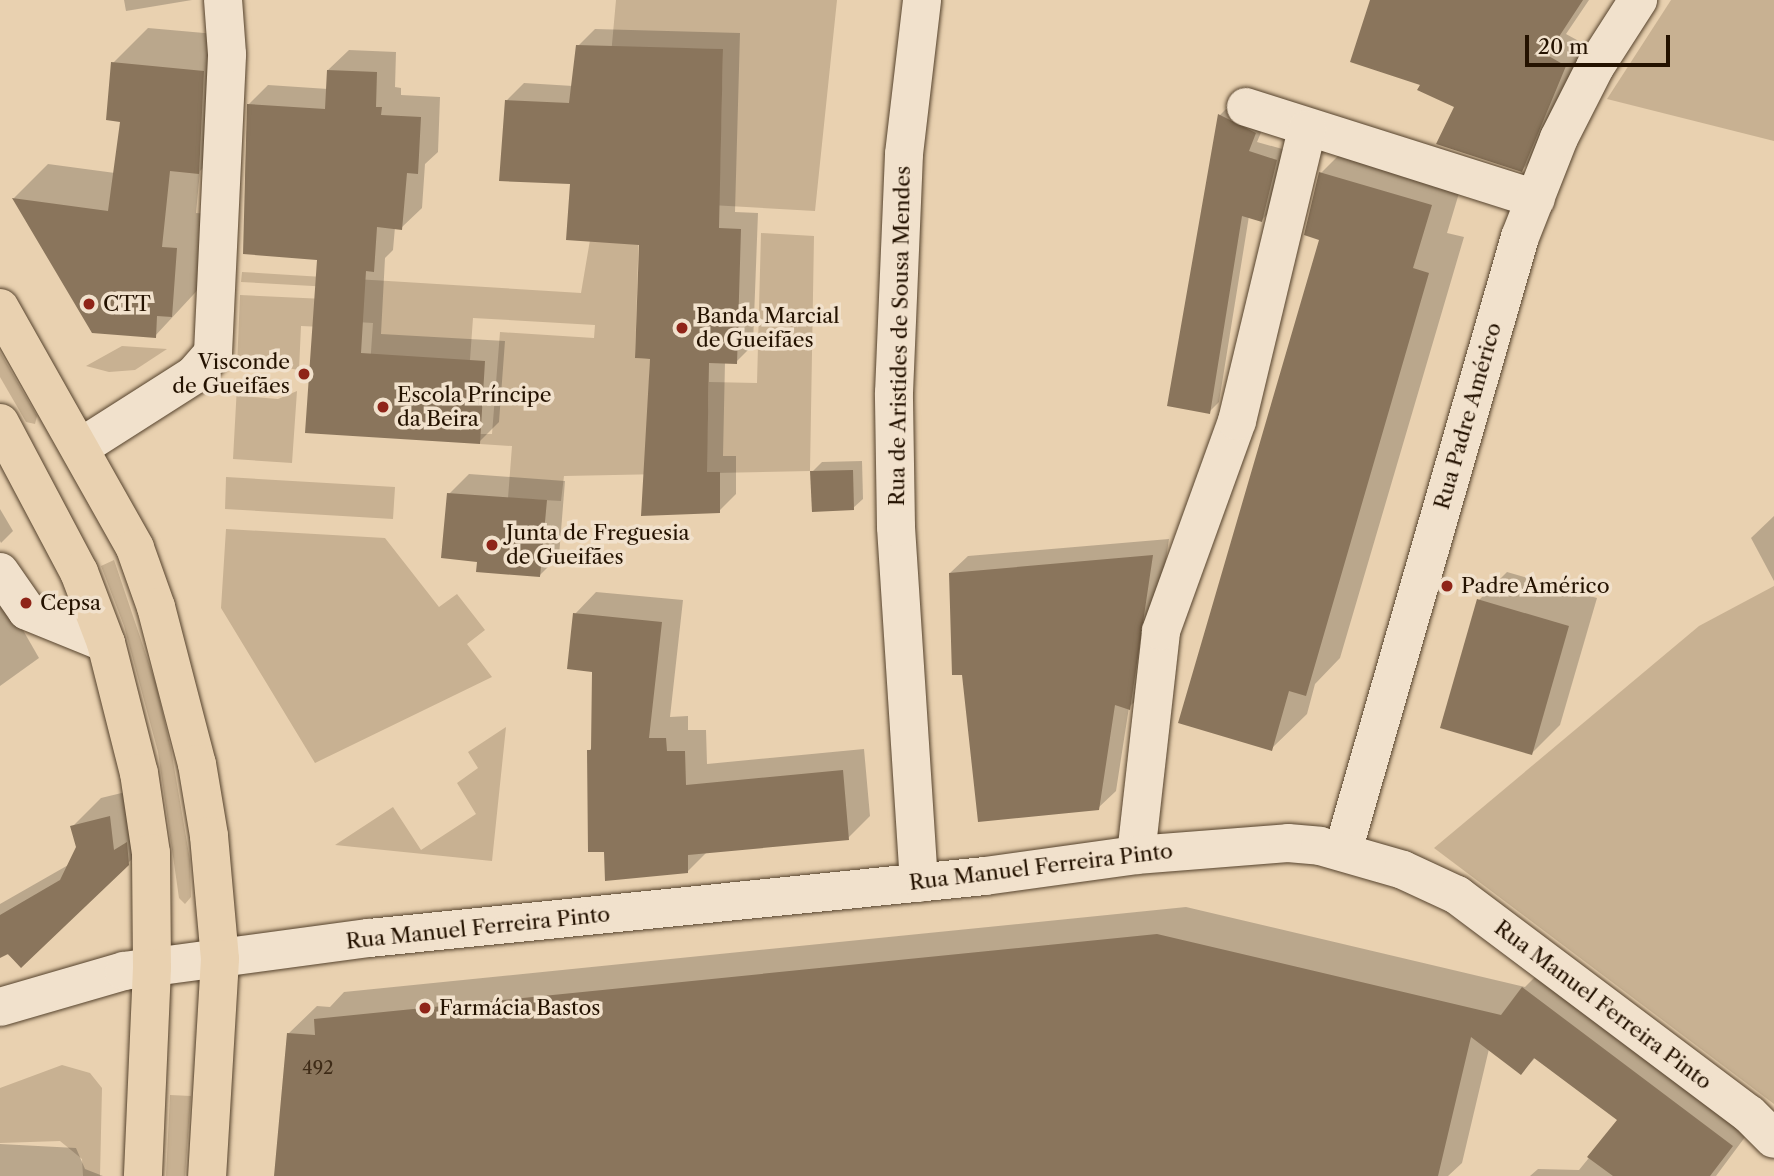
<!DOCTYPE html>
<meta charset="utf-8">
<style>
body{margin:0}
#map{position:relative;width:1774px;height:1176px;overflow:hidden;background:#e9d1b0;font-family:"Libre Caslon Text",serif}
div>[style]{position:absolute}
.green>*{inset:0;background:#c8b192}
.shadow>*{inset:0;background:#0003}
.building>*{inset:0;background:#8a755c}
.roads{filter:drop-shadow(0 0 2px #55422c) drop-shadow(0 0 2px #55422c)}
.minor>*{height:38px;margin:-19px;padding:0 19px;transform-origin:19px;border-radius:19px;background:#f1e1cc}
.major>*{height:38px;margin:-19px;padding:0 19px;transform-origin:19px;border-radius:19px;background:#e9d1b0}
.dots>*{width:19px;height:19px;translate:-50% -50%;box-sizing:border-box;border:4px solid #f1e1cc;border-radius:50%}
span{translate:-50% -50%;white-space:nowrap;text-align:center;line-height:1.15;-webkit-text-stroke:7px #f1e1cc;paint-order:stroke}
.number-label{font-size:18px;color:#3e2b17}
.number-label span{-webkit-text-stroke-width:0}
.poi-label{font-size:21px;color:#241200}
.left{translate:0 -50%;text-align:left}
.right{translate:-100% -50%;text-align:right}
.street-label{font-size:21px;color:#241200}
.scale{position:absolute;left:1525px;top:35px;width:145px;height:32px;box-sizing:border-box;border:4px solid #241200;border-top:0;padding-left:9px;font-size:21px;line-height:24px;white-space:nowrap;color:#241200;-webkit-text-stroke:5px #f1e1cc;paint-order:stroke}
</style>
<div id="map">
<div class="green">
<div style="clip-path:polygon(616px 0,837px 0,815px 211px,658px 202px,720px 169px,723px 49px,656px 48px,643px 97px,635px 358px,650px 359px,648px 440px,707px 442px,709px 382px,757px 383px,761px 233px,814px 236px,810px 471px,564px 476px,561px 501px,508px 498px,512px 446px,480px 444px,480px 434px,492px 434px,500px 332px,594px 338px,595px 325px,473px 318px,470px 360px,370px 366px,373px 323px,340px 321px,331px 287px,241px 282px,242px 272px,581px 293px,599px 187px)"></div>
<div style="clip-path:polygon(1671px 0,1774px 0,1774px 141px,1607px 99px)"></div>
<div style="clip-path:polygon(240px 295px,325px 299px,323px 327px,301px 326px,299px 370px,287px 368px,280px 361px,256px 359px,254px 367px,237px 366px)"></div>
<div style="clip-path:polygon(122px 346px,167px 349px,135px 370px,109px 372px,86px 366px)"></div>
<div style="clip-path:polygon(0 352px,37px 416px,35px 424px,26px 422px,0 377px)"></div>
<div style="clip-path:polygon(237px 386px,253px 387px,253px 397px,278px 399px,297px 391px,292px 463px,233px 459px)"></div>
<div style="clip-path:polygon(226px 477px,395px 487px,393px 519px,225px 509px)"></div>
<div style="clip-path:polygon(226px 529px,385px 538px,439px 607px,457px 594px,485px 630px,467px 644px,492px 677px,315px 763px,221px 608px)"></div>
<div style="clip-path:polygon(114px 560px,156px 684px,171px 749px,190px 860px,191px 897px,185px 904px,179px 898px,158px 752px,124px 626px,101px 566px)"></div>
<div style="clip-path:polygon(1774px 586px,1774px 1104px,1434px 848px,1699px 626px)"></div>
<div style="clip-path:polygon(506px 727px,492px 861px,335px 845px,393px 807px,421px 850px,476px 814px,457px 783px,478px 768px,468px 752px)"></div>
<div style="clip-path:polygon(62px 1065px,90px 1073px,102px 1088px,100px 1176px,83px 1176px,82px 1159px,60px 1141px,0 1143px,0 1088px)"></div>
<div style="clip-path:polygon(170px 1095px,191px 1096px,185px 1176px,166px 1176px)"></div>
</div>
<div class="shadow">
<div style="clip-path:polygon(124px 0,192px 0,126px 11px)"></div>
<div style="clip-path:polygon(1372px 0,1589px 0,1566px 34px,1586px 45px,1542px 149px,1522px 170px,1457px 106px,1422px 84px)"></div>
<div style="clip-path:polygon(148px 28px,238px 36px,234px 137px,200px 171px,196px 213px,211px 214px,206px 281px,155px 336px,93px 332px,14px 198px,48px 164px,115px 173px,122px 121px,113px 63px)"></div>
<div style="clip-path:polygon(595px 29px,740px 33px,735px 212px,758px 213px,753px 345px,736px 362px,725px 362px,723px 456px,736px 456px,736px 494px,719px 511px,651px 357px,641px 244px,572px 183px,507px 100px,524px 83px,573px 86px,578px 46px)"></div>
<div style="clip-path:polygon(349px 50px,396px 52px,395px 87px,401px 88px,401px 95px,440px 97px,438px 152px,425px 164px,422px 208px,401px 228px,395px 227px,393px 250px,385px 258px,381px 334px,505px 341px,499px 422px,479px 442px,307px 431px,319px 258px,245px 177px,248px 105px,268px 85px,328px 89px,328px 70px)"></div>
<div style="clip-path:polygon(1230px 105px,1265px 123px,1257px 142px,1286px 150px,1271px 210px,1262px 220px,1249px 216px,1219px 402px,1209px 412px,1169px 405px,1220px 115px)"></div>
<div style="clip-path:polygon(1356px 138px,1466px 170px,1447px 233px,1464px 237px,1340px 658px,1315px 684px,1307px 714px,1271px 749px,1321px 239px,1321px 173px)"></div>
<div style="clip-path:polygon(862px 461px,863px 499px,853px 508px,812px 472px,822px 462px)"></div>
<div style="clip-path:polygon(469px 474px,565px 481px,559px 556px,539px 576px,479px 560px,449px 494px)"></div>
<div style="clip-path:polygon(0 509px,13px 531px,1px 543px,0 541px)"></div>
<div style="clip-path:polygon(1774px 516px,1774px 581px,1751px 538px)"></div>
<div style="clip-path:polygon(1169px 539px,1147px 690px,1129px 707px,1116px 791px,1098px 808px,950px 573px,968px 556px)"></div>
<div style="clip-path:polygon(1507px 572px,1597px 598px,1560px 725px,1532px 753px,1479px 600px)"></div>
<div style="clip-path:polygon(0 590px,39px 658px,0 686px)"></div>
<div style="clip-path:polygon(596px 592px,683px 600px,670px 717px,688px 716px,688px 730px,706px 730px,707px 764px,864px 749px,870px 816px,848px 838px,708px 851px,688px 871px,606px 850px,589px 751px,593px 746px,594px 670px,575px 614px)"></div>
<div style="clip-path:polygon(138px 789px,157px 835px,21px 966px,6px 953px,0 957px,0 904px,70px 864px,78px 847px,72px 827px,101px 798px)"></div>
<div style="clip-path:polygon(1186px 907px,1525px 987px,1551px 961px,1760px 1117px,1716px 1176px,1530px 1176px,1538px 1169px,1579px 1170px,1620px 1120px,1536px 1057px,1521px 1073px,1489px 1049px,1462px 1163px,1448px 1176px,276px 1176px,288px 1034px,317px 1006px,330px 1007px,344px 992px)"></div>
<div style="clip-path:polygon(0 1144px,76px 1148px,85px 1169px,103px 1176px,0 1176px)"></div>
</div>
<div class="building">
<div style="clip-path:polygon(1370px 0,1583px 0,1547px 55px,1566px 66px,1522px 172px,1436px 144px,1454px 107px,1417px 90px,1420px 85px,1350px 62px)"></div>
<div style="clip-path:polygon(576px 45px,723px 49px,719px 228px,741px 229px,737px 364px,709px 363px,707px 472px,720px 472px,720px 513px,641px 516px,650px 359px,635px 358px,639px 245px,566px 240px,570px 184px,499px 181px,505px 100px,569px 103px)"></div>
<div style="clip-path:polygon(111px 62px,204px 71px,199px 174px,170px 171px,162px 247px,177px 248px,172px 317px,157px 316px,156px 338px,92px 333px,12px 198px,108px 211px,120px 122px,106px 120px)"></div>
<div style="clip-path:polygon(327px 70px,377px 72px,376px 107px,382px 107px,381px 115px,421px 117px,418px 174px,407px 173px,402px 230px,377px 227px,374px 272px,366px 271px,361px 353px,485px 361px,480px 444px,305px 433px,317px 260px,243px 254px,247px 104px,325px 109px)"></div>
<div style="clip-path:polygon(1218px 114px,1256px 133px,1249px 151px,1277px 160px,1262px 222px,1242px 216px,1210px 414px,1167px 406px)"></div>
<div style="clip-path:polygon(1319px 172px,1432px 205px,1413px 268px,1429px 273px,1306px 696px,1289px 691px,1272px 751px,1178px 723px,1319px 240px,1304px 235px)"></div>
<div style="clip-path:polygon(853px 470px,854px 510px,812px 512px,810px 471px)"></div>
<div style="clip-path:polygon(447px 493px,547px 500px,540px 577px,476px 572px,477px 562px,441px 558px)"></div>
<div style="clip-path:polygon(1153px 555px,1130px 710px,1115px 705px,1099px 810px,978px 822px,962px 675px,952px 675px,949px 573px)"></div>
<div style="clip-path:polygon(1477px 599px,1569px 626px,1532px 755px,1440px 728px)"></div>
<div style="clip-path:polygon(573px 613px,662px 622px,649px 738px,666px 738px,667px 751px,685px 751px,686px 785px,843px 770px,849px 840px,688px 855px,688px 873px,605px 881px,604px 852px,588px 852px,587px 750px,591px 750px,592px 672px,567px 669px)"></div>
<div style="clip-path:polygon(110px 816px,114px 850px,127px 842px,129px 865px,21px 968px,8px 954px,0 958px,0 915px,60px 880px,76px 847px,70px 826px)"></div>
<div style="clip-path:polygon(1157px 934px,1501px 1015px,1522px 987px,1733px 1146px,1710px 1176px,1613px 1176px,1587px 1157px,1617px 1120px,1534px 1058px,1521px 1075px,1471px 1037px,1438px 1176px,274px 1176px,287px 1033px,315px 1035px,314px 1019px)"></div>
</div>
<div class="roads">
<div class="minor">
<div style="left:1246px;top:107px;width:304px;rotate:17.6deg"></div>
<div style="left:81px;top:447px;width:134px;rotate:-32.5deg"></div>
<div style="left:194px;top:375px;width:29px;rotate:-49deg"></div>
<div style="left:213px;top:353px;width:299px;rotate:-87.3deg"></div>
<div style="left:227px;top:54px;width:54px;rotate:-94.2deg"></div>
<div style="left:0;top:572px;width:47px;rotate:55.3deg"></div>
<div style="left:27px;top:611px;width:85px;rotate:22.1deg"></div>
<div style="left:1343px;top:851px;width:639px;rotate:-73.92deg"></div>
<div style="left:1520px;top:237px;width:106px;rotate:-68.5deg"></div>
<div style="left:1559px;top:138px;width:80px;rotate:-63.1deg"></div>
<div style="left:1595px;top:67px;width:80px;rotate:-57.3deg"></div>
<div style="left:1136px;top:855px;width:225px;rotate:-83.6deg"></div>
<div style="left:1161px;top:631px;width:223px;rotate:-70.1deg"></div>
<div style="left:1237px;top:421px;width:300px;rotate:-76.5deg"></div>
<div style="left:919px;top:883px;width:357px;rotate:-93.7deg"></div>
<div style="left:896px;top:527px;width:134px;rotate:-90.9deg"></div>
<div style="left:894px;top:393px;width:239px;rotate:-87.6deg"></div>
<div style="left:904px;top:154px;width:155px;rotate:-83.3deg"></div>
<div style="left:0;top:1007px;width:129px;rotate:-16.2deg"></div>
<div style="left:124px;top:971px;width:247px;rotate:-7.7deg"></div>
<div style="left:369px;top:938px;width:619px;rotate:-5.75deg"></div>
<div style="left:985px;top:876px;width:152px;rotate:-7.9deg"></div>
<div style="left:1136px;top:855px;width:152px;rotate:-4.5deg"></div>
<div style="left:1288px;top:843px;width:32px;rotate:5deg"></div>
<div style="left:1320px;top:846px;width:86px;rotate:16.1deg"></div>
<div style="left:1403px;top:870px;width:60px;rotate:24.8deg"></div>
<div style="left:1457px;top:895px;width:365px;rotate:36.9deg"></div>
<div style="left:1749px;top:1114px;width:35px;rotate:45deg"></div>
</div>
<div class="major">
<div style="left:0;top:308px;width:275px;rotate:60.6deg"></div>
<div style="left:135px;top:548px;width:63px;rotate:70.4deg"></div>
<div style="left:156px;top:607px;width:162px;rotate:75.4deg"></div>
<div style="left:197px;top:764px;width:73px;rotate:80.5deg"></div>
<div style="left:209px;top:836px;width:123px;rotate:84.9deg"></div>
<div style="left:220px;top:959px;width:217px;rotate:93.4deg"></div>
<div style="left:0;top:423px;width:169px;rotate:62.1deg"></div>
<div style="left:79px;top:572px;width:76px;rotate:69.2deg"></div>
<div style="left:106px;top:643px;width:134px;rotate:75.8deg"></div>
<div style="left:139px;top:773px;width:81px;rotate:81.5deg"></div>
<div style="left:151px;top:853px;width:115px;rotate:89.5deg"></div>
<div style="left:152px;top:968px;width:208px;rotate:92.5deg"></div>
</div>
</div>
<div class="dots">
<div style="left:89px;top:304px;background:#8f2418"></div>
<div style="left:682px;top:328px;background:#8f2418"></div>
<div style="left:304px;top:374px;background:#8f2418"></div>
<div style="left:383px;top:407px;background:#8f2418"></div>
<div style="left:492px;top:545px;background:#8f2418"></div>
<div style="left:1447px;top:586px;background:#8f2418"></div>
<div style="left:26px;top:603px;background:#8f2418"></div>
<div style="left:425px;top:1008px;background:#8f2418"></div>
</div>
<div class="number-label">
<span style="left:318px;top:1068px">492</span>
</div>
<div class="poi-label">
<span class="left" style="left:103px;top:304px">CTT</span>
<span class="left" style="left:696px;top:328px">Banda Marcial<br>de Gueifães</span>
<span class="right" style="left:290px;top:374px">Visconde<br>de Gueifães</span>
<span class="left" style="left:397px;top:407px">Escola Príncipe<br>da Beira</span>
<span class="left" style="left:506px;top:545px">Junta de Freguesia<br>de Gueifães</span>
<span class="left" style="left:1461px;top:586px">Padre Américo</span>
<span class="left" style="left:40px;top:603px">Cepsa</span>
<span class="left" style="left:439px;top:1008px">Farmácia Bastos</span>
</div>
<div class="street-label">
<span style="left:900px;top:336px;rotate:-89deg">Rua de Aristides de Sousa Mendes</span>
<span style="left:1468px;top:416px;rotate:-74deg">Rua Padre Américo</span>
<span style="left:1041px;top:867px;rotate:-7deg">Rua Manuel Ferreira Pinto</span>
<span style="left:478px;top:928px;rotate:-6deg">Rua Manuel Ferreira Pinto</span>
<span style="left:1603px;top:1005px;rotate:37deg">Rua Manuel Ferreira Pinto</span>
</div>
<div class="scale">20 m</div>
</div>
